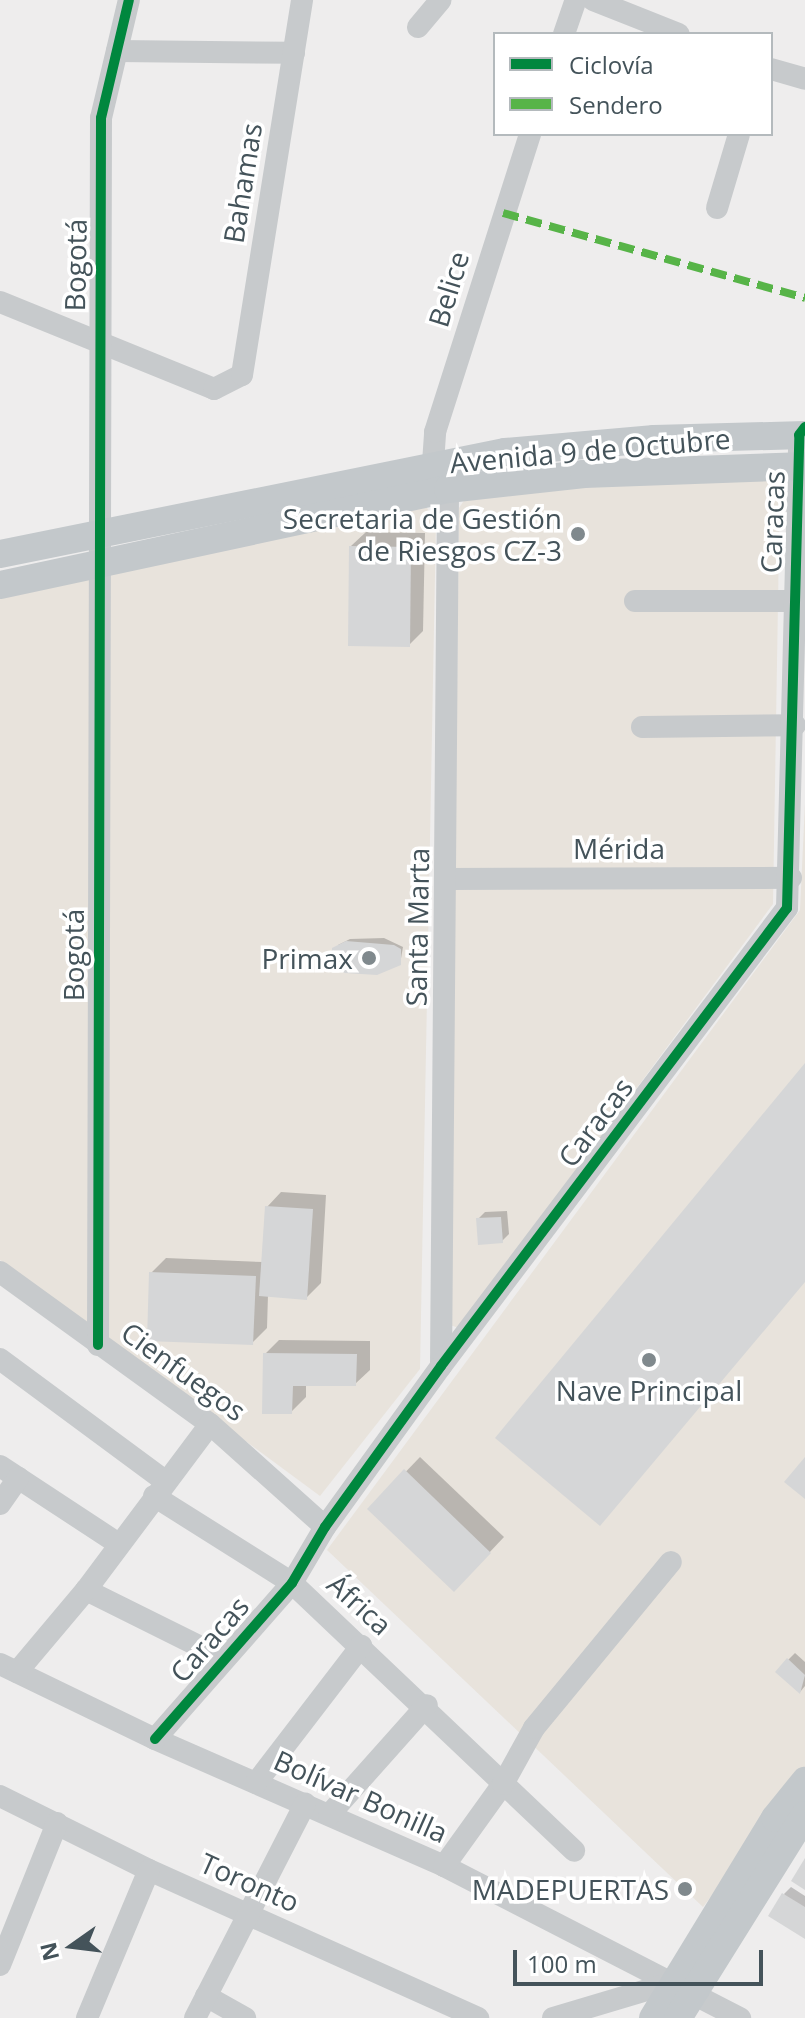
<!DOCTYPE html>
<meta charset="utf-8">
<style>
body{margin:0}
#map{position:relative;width:805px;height:2018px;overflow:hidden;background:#eeeded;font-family:"Open Sans",sans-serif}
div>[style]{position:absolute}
.commercial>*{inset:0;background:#e8e3dc}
.shadow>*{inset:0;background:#0003}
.building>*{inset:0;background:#d5d6d7}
.minor>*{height:22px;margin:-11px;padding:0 11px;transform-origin:11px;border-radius:11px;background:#c7cacc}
.major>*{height:28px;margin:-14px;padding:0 14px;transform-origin:14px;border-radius:14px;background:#c3c8cb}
.quiet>*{height:8px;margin-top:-4px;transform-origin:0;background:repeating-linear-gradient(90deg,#57b448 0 16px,transparent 0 24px)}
.cycleway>*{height:10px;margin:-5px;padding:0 5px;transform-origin:5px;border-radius:5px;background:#00873e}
.dots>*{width:22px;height:22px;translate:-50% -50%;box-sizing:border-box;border:4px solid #fff;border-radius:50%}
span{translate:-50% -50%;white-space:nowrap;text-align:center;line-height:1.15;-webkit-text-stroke:7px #fff;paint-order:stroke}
.street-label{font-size:28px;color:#44535a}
.poi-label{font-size:28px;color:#44535a}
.right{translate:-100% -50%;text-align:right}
.legend{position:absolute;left:493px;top:32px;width:280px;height:104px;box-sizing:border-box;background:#fff;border:2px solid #b4babd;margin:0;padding:10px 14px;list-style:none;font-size:24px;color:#44535a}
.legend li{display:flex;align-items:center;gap:16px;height:40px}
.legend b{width:40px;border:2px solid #b4babd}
.north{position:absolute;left:32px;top:1906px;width:80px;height:80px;-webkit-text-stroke:6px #fff;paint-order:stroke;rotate:256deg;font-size:22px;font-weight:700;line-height:32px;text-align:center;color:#44535a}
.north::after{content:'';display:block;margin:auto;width:28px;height:36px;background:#44535a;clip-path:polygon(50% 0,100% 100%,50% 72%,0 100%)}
.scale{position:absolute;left:513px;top:1950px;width:250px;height:36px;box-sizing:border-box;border:4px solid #44535a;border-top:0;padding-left:10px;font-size:24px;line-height:28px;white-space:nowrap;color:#44535a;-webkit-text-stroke:6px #fff;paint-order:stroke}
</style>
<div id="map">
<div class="commercial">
<div style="clip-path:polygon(771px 472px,780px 482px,773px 904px,459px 1328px,450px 1325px,459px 508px,467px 496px)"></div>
<div style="clip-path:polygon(425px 505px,436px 521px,420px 1369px,320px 1496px,0 1260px,0 596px)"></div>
<div style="clip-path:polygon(805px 803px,805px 1774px,703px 1907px,327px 1550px,800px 910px)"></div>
</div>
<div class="shadow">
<div style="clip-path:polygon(366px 532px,425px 533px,423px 631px,409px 645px,351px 546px)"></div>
<div style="clip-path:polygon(384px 938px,403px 947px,400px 964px,338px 945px,350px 939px)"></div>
<div style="clip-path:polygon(281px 1192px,326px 1195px,321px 1283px,306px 1298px,268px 1295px,267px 1328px,252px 1343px,151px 1273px,166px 1258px,263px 1262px,267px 1207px)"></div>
<div style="clip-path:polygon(507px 1211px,509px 1234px,502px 1241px,478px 1219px,485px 1212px)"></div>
<div style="clip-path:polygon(279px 1340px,370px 1341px,370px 1370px,355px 1384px,306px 1384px,306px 1397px,291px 1412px,265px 1354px)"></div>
<div style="clip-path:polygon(420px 1457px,504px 1537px,454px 1590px,370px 1509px)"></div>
<div style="clip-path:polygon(795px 1653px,805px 1662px,805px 1686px,800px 1692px,788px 1660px)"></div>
<div style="clip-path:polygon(791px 1887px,805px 1896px,805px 1937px,784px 1894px)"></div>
</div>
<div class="building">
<div style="clip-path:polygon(349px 546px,411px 547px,410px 647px,348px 646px)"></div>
<div style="clip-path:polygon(346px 941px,394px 945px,401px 949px,401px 965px,377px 975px,345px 973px,332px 967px,332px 948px)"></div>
<div style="clip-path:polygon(805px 1063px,805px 1282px,600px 1526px,495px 1438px)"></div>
<div style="clip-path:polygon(265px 1206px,313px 1209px,307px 1300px,259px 1296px)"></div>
<div style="clip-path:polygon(501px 1217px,503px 1243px,478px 1245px,476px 1218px)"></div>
<div style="clip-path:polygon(149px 1272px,256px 1276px,253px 1345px,147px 1341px)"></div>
<div style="clip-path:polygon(263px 1353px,357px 1354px,356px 1386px,293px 1386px,292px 1414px,262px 1414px)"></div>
<div style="clip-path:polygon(805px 1457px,805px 1499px,784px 1482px)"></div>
<div style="clip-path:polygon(404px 1469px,491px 1553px,454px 1592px,367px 1509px)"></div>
<div style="clip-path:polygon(787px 1658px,805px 1675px,800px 1694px,775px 1672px)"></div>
<div style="clip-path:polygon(805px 1858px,805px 1890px,791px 1881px)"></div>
<div style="clip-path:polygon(782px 1893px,805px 1907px,805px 1939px,768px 1916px)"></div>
</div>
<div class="minor">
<div style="left:593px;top:0;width:92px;rotate:21.6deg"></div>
<div style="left:418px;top:27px;width:35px;rotate:-50deg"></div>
<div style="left:564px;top:34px;width:36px;rotate:-71deg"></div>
<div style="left:117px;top:51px;width:177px;rotate:0.6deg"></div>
<div style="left:771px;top:69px;width:35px;rotate:16deg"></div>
<div style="left:717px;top:208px;width:77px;rotate:-73.4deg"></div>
<div style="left:0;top:302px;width:231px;rotate:22.1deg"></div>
<div style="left:214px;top:389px;width:31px;rotate:-27deg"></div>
<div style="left:242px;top:375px;width:380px;rotate:-80.9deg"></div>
<div style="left:433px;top:463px;width:31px;rotate:-86deg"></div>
<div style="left:435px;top:432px;width:313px;rotate:-72.3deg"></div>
<div style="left:635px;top:601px;width:158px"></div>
<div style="left:642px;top:727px;width:153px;rotate:-0.7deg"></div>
<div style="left:448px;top:879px;width:343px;rotate:-0.2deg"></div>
<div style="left:0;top:1272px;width:259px;rotate:35.9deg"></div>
<div style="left:210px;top:1424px;width:154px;rotate:41.8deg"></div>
<div style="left:98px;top:1345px;width:1227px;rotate:-89.86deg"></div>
<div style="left:101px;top:118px;width:121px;rotate:-76.7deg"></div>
<div style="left:0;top:1359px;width:205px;rotate:36.5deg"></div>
<div style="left:441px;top:1366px;width:877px;rotate:-89.54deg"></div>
<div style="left:0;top:1466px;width:140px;rotate:33.3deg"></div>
<div style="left:154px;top:1496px;width:163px;rotate:32.2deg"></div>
<div style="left:292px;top:1583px;width:389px;rotate:43.5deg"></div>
<div style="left:0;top:1504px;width:32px;rotate:-55deg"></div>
<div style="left:86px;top:1590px;width:153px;rotate:26.4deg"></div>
<div style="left:0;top:1664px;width:172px;rotate:25.8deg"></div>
<div style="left:155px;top:1739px;width:316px;rotate:23.7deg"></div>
<div style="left:444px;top:1866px;width:333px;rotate:27.2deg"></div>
<div style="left:17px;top:1672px;width:107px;rotate:-49.9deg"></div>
<div style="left:86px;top:1590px;width:207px;rotate:-53.2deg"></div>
<div style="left:155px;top:1739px;width:208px;rotate:-48.7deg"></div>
<div style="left:292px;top:1583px;width:65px;rotate:-59.5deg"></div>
<div style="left:325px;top:1527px;width:198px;rotate:-54.2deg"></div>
<div style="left:441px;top:1366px;width:574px;rotate:-52.93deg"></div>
<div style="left:787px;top:908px;width:458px;rotate:-88.5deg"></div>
<div style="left:256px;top:1783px;width:173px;rotate:-52.5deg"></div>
<div style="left:0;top:1796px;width:166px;rotate:26.4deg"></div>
<div style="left:149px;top:1870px;width:361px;rotate:24.2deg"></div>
<div style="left:329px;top:1815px;width:147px;rotate:-48.3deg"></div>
<div style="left:444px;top:1866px;width:101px;rotate:-54.3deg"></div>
<div style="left:503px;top:1784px;width:64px;rotate:-61deg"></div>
<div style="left:534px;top:1728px;width:215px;rotate:-50.5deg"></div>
<div style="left:0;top:1965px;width:153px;rotate:-68.1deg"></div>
<div style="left:206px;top:1996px;width:45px;rotate:29.4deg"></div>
<div style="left:87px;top:2018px;width:160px;rotate:-67.3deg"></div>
<div style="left:195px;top:2018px;width:241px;rotate:-62.8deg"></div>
<div style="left:553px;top:2018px;width:126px;rotate:-16.6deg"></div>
</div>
<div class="major">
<div style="left:0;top:554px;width:515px;rotate:-11.42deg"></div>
<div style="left:505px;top:452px;width:150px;rotate:-5deg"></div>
<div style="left:654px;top:439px;width:151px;rotate:-1.5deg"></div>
<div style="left:0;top:585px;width:458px;rotate:-12.1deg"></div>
<div style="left:448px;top:489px;width:137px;rotate:-6.3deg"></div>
<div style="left:584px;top:474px;width:221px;rotate:-2.1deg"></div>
<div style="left:653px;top:2018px;width:234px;rotate:-58.6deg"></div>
<div style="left:775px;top:1818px;width:48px;rotate:-51deg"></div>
<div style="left:678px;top:2018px;width:239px;rotate:-58deg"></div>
</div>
<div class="quiet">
<div style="left:503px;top:213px;width:314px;rotate:15.7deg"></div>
</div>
<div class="cycleway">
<div style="left:98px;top:1345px;width:1227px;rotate:-89.86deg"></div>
<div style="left:101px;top:118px;width:121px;rotate:-76.7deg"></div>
<div style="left:155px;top:1739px;width:208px;rotate:-48.7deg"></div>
<div style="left:292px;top:1583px;width:65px;rotate:-59.5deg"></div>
<div style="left:325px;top:1527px;width:198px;rotate:-54.2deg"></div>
<div style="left:441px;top:1366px;width:574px;rotate:-52.93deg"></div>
<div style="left:787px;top:908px;width:473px;rotate:-88.5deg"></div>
<div style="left:799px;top:435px;width:10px;rotate:-53deg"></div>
</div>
<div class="dots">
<div style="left:578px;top:534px;background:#80898d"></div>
<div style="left:369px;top:958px;background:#80898d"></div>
<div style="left:649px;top:1360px;background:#80898d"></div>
<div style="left:685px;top:1889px;background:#80898d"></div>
</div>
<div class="street-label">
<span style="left:242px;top:183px;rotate:-81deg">Bahamas</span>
<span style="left:75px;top:265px;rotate:-89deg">Bogotá</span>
<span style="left:448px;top:289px;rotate:-73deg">Belice</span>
<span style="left:590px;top:450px;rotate:-5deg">Avenida 9 de Octubre</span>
<span style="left:772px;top:522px;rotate:-88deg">Caracas</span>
<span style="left:619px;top:848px">Mérida</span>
<span style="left:417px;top:927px;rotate:-89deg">Santa Marta</span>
<span style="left:73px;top:955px;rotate:-90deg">Bogotá</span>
<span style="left:595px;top:1122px;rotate:-53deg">Caracas</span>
<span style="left:184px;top:1371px;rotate:36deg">Cienfuegos</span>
<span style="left:360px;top:1604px;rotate:42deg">África</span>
<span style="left:209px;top:1639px;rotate:-49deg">Caracas</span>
<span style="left:361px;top:1796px;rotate:24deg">Bolívar Bonilla</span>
<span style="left:250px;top:1882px;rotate:24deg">Toronto</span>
</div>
<div class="poi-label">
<span class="right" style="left:562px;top:534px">Secretaria de Gestión<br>de Riesgos CZ-3</span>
<span class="right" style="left:353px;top:958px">Primax</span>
<span style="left:649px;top:1390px">Nave Principal</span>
<span class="right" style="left:669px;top:1889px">MADEPUERTAS</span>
</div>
<ul class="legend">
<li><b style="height:10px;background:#00873e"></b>Ciclovía</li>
<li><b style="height:10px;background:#57b448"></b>Sendero</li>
</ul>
<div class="north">N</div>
<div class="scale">100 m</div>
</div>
